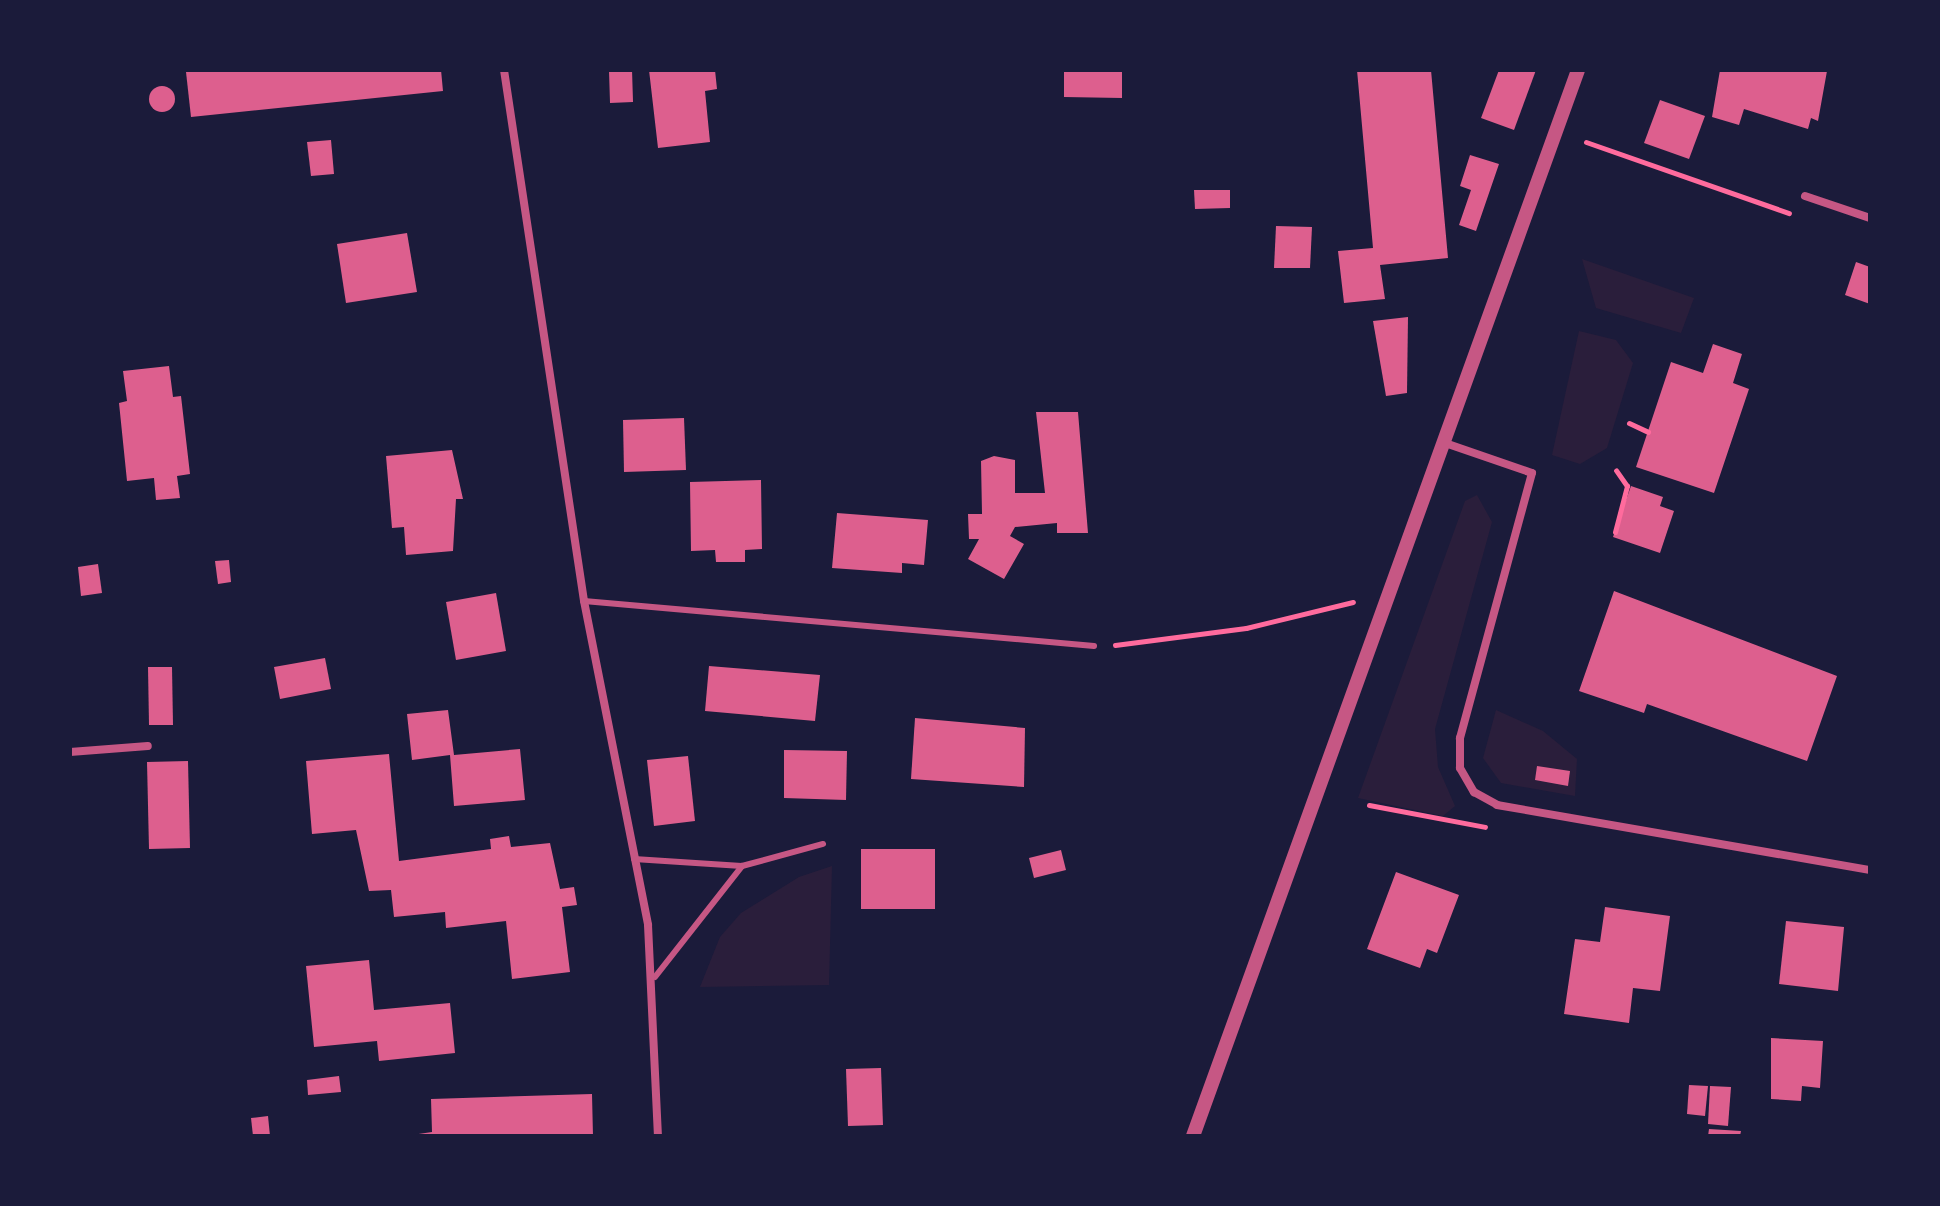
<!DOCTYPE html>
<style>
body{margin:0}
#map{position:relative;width:1940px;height:1206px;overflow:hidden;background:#1b1b3a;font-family:"Exo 2",sans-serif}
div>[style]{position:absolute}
.green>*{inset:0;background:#2a1e3b}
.building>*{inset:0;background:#dd5f8e}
.round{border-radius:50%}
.path>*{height:5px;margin:-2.5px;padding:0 2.5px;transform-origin:2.5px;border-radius:2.5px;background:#ff6b9d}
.service>*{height:6px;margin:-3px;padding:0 3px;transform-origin:3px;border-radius:3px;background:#c65784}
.minor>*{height:8px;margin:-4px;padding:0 4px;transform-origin:4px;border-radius:4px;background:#c65784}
.tertiary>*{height:14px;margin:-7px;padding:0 7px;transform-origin:7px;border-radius:7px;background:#c65784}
span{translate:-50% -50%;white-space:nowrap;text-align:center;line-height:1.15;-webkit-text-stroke:8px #1b1b3a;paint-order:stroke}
.frame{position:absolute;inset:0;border:72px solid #1b1b3a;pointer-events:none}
</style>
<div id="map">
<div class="green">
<div style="clip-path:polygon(1582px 259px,1694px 298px,1681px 333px,1596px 308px)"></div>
<div style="clip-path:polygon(1579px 331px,1616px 340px,1633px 363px,1607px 448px,1580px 464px,1552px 455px)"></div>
<div style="clip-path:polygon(1477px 495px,1492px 522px,1435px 729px,1438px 767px,1455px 806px,1443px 816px,1358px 798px,1465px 501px)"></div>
<div style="clip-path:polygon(1496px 710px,1543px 731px,1577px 759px,1575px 796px,1501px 783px,1483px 758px)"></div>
<div style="clip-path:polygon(832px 866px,829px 985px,700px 987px,720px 937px,741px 913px,799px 877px)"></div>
</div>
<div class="building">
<div style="clip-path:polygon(441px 70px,443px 91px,191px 117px,186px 72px)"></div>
<div style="clip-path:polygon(609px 70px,632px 70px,633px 102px,610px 103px)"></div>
<div style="clip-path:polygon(649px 70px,715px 70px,717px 89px,705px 91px,710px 142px,658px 148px)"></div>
<div style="clip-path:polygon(1064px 70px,1122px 70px,1122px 98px,1064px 97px)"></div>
<div style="clip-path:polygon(1357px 70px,1431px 70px,1448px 258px,1380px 265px,1385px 299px,1344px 303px,1338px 251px,1373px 248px)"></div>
<div style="clip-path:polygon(1499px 70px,1536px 70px,1514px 130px,1481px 118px)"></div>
<div style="clip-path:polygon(1720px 70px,1827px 71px,1818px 121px,1811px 118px,1808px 129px,1744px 109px,1739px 125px,1712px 117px)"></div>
<div class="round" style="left:149px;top:86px;width:26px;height:26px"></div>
<div style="clip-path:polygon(1660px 100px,1705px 116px,1689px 159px,1644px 143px)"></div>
<div style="clip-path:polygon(331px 140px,334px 174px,311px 176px,307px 142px)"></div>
<div style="clip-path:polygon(1470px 155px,1499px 164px,1476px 231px,1459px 225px,1471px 190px,1460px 186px)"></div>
<div style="clip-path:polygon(1194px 190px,1230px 190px,1230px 208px,1195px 209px)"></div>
<div style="clip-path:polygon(1276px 226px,1312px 227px,1310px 268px,1274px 268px)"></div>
<div style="clip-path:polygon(407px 233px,417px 292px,346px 303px,337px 244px)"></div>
<div style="clip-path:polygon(1856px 262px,1870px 267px,1870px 304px,1845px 295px)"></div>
<div style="clip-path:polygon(1408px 317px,1407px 393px,1386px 396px,1373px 321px)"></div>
<div style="clip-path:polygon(1713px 344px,1742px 354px,1733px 383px,1749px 389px,1714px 493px,1636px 467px,1671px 362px,1703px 373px)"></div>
<div style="clip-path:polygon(169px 366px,173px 397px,181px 396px,190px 474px,177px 476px,180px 498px,156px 500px,154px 478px,127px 481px,119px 403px,127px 401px,123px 371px)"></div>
<div style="clip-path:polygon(1036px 412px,1078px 412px,1088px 533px,1057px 533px,1057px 523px,1015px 527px,1010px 536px,1024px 544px,1004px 579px,968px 559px,979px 539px,969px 539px,968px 514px,982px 514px,981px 461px,994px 456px,1015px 460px,1015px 493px,1045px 493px)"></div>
<div style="clip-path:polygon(684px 418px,686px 470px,624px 472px,623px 420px)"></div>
<div style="clip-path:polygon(452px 450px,463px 499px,456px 499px,453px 551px,406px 555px,404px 527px,392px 528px,386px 456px)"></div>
<div style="clip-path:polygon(761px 480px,762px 549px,745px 550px,745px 562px,716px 562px,715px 550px,691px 551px,690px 482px)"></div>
<div style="clip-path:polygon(1631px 486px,1663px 497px,1660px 506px,1674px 511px,1660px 553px,1613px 537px)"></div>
<div style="clip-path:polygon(837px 513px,928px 520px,924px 565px,902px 563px,902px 573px,832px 568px)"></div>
<div style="clip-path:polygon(229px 560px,231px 582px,218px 584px,215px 561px)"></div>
<div style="clip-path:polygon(98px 564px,102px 593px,81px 596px,78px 567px)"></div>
<div style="clip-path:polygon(1614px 591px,1837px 676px,1807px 761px,1647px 704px,1644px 713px,1579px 691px)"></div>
<div style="clip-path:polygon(496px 593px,506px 651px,456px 660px,446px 602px)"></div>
<div style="clip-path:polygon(325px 658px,331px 689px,280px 699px,274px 667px)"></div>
<div style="clip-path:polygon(709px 666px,820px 675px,815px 721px,705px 711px)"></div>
<div style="clip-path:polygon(148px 667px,172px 667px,173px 725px,149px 725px)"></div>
<div style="clip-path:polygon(448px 710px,454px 755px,520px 749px,525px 800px,454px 806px,450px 755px,412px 760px,407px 714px)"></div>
<div style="clip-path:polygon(915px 718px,1025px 728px,1024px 787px,911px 779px)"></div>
<div style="clip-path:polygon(784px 750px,847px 751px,846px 800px,784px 798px)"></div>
<div style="clip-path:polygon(389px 754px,399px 861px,491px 849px,490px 839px,509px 836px,511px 847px,550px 843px,560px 889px,574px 887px,577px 905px,562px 907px,570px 972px,512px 979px,506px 921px,446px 928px,445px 912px,394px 917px,391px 890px,369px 891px,356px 830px,312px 834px,306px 761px)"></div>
<div style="clip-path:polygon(688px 756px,695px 821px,654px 826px,647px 760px)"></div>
<div style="clip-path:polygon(188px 761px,190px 848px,149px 849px,147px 762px)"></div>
<div style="clip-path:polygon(1537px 766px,1570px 771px,1568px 786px,1535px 780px)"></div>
<div style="clip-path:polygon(861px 849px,935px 849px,935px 909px,861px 909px)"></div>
<div style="clip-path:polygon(1061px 850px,1066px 870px,1034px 878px,1029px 858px)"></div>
<div style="clip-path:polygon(1396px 872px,1459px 895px,1437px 953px,1427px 949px,1420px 968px,1367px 949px)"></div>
<div style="clip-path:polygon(1605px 907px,1670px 916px,1660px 991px,1633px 988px,1629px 1023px,1564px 1014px,1575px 939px,1600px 942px)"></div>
<div style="clip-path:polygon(1786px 921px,1844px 927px,1838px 991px,1779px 984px)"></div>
<div style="clip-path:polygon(369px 960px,374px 1010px,450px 1003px,455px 1053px,379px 1061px,377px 1041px,314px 1047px,306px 966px)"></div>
<div style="clip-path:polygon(1771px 1038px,1823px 1041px,1820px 1088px,1802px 1086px,1801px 1101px,1771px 1099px)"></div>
<div style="clip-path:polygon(881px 1068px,883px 1125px,848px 1126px,846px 1069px)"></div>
<div style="clip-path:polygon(339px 1076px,341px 1092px,308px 1095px,307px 1080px)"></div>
<div style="clip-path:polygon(1689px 1085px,1708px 1086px,1705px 1116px,1687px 1114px)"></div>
<div style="clip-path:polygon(1710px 1086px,1731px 1087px,1728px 1126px,1708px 1124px)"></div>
<div style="clip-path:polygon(592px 1094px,593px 1136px,405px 1136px,432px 1132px,431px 1099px)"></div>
<div style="clip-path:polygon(268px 1116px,270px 1136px,253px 1136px,251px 1118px)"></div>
<div style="clip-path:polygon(1709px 1129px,1741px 1131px,1740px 1136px,1708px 1136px)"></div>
</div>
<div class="path">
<div style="left:1586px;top:142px;width:215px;rotate:19.3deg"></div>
<div style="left:1629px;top:423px;width:21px;rotate:25deg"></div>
<div style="left:1615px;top:532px;width:48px;rotate:-75.4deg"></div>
<div style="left:1627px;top:486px;width:19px;rotate:-125deg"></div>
<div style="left:1115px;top:645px;width:132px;rotate:-7.4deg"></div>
<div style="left:1246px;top:628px;width:110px;rotate:-13.7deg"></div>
<div style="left:1369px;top:805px;width:118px;rotate:10.7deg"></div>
</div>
<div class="service">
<div style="left:584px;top:601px;width:512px;rotate:5.04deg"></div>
<div style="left:634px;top:859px;width:108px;rotate:3.7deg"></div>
<div style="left:742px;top:866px;width:84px;rotate:-15.2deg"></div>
<div style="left:655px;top:977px;width:141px;rotate:-51.9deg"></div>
</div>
<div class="minor">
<div style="left:504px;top:70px;width:537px;rotate:81.43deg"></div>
<div style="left:584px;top:601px;width:330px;rotate:78.8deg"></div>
<div style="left:648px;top:925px;width:211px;rotate:87.3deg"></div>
<div style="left:1805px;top:196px;width:69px;rotate:18.7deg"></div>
<div style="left:1445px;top:443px;width:92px;rotate:19deg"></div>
<div style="left:1532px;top:473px;width:275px;rotate:105.2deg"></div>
<div style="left:1460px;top:738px;width:30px;rotate:90deg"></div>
<div style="left:1460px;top:768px;width:28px;rotate:60deg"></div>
<div style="left:1474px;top:792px;width:26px;rotate:29deg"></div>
<div style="left:1497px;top:805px;width:379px;rotate:9.9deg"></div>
<div style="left:70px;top:752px;width:78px;rotate:-4.4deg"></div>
</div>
<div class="tertiary">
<div style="left:1193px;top:1136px;width:1133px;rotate:-70.14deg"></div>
</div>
<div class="frame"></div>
</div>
